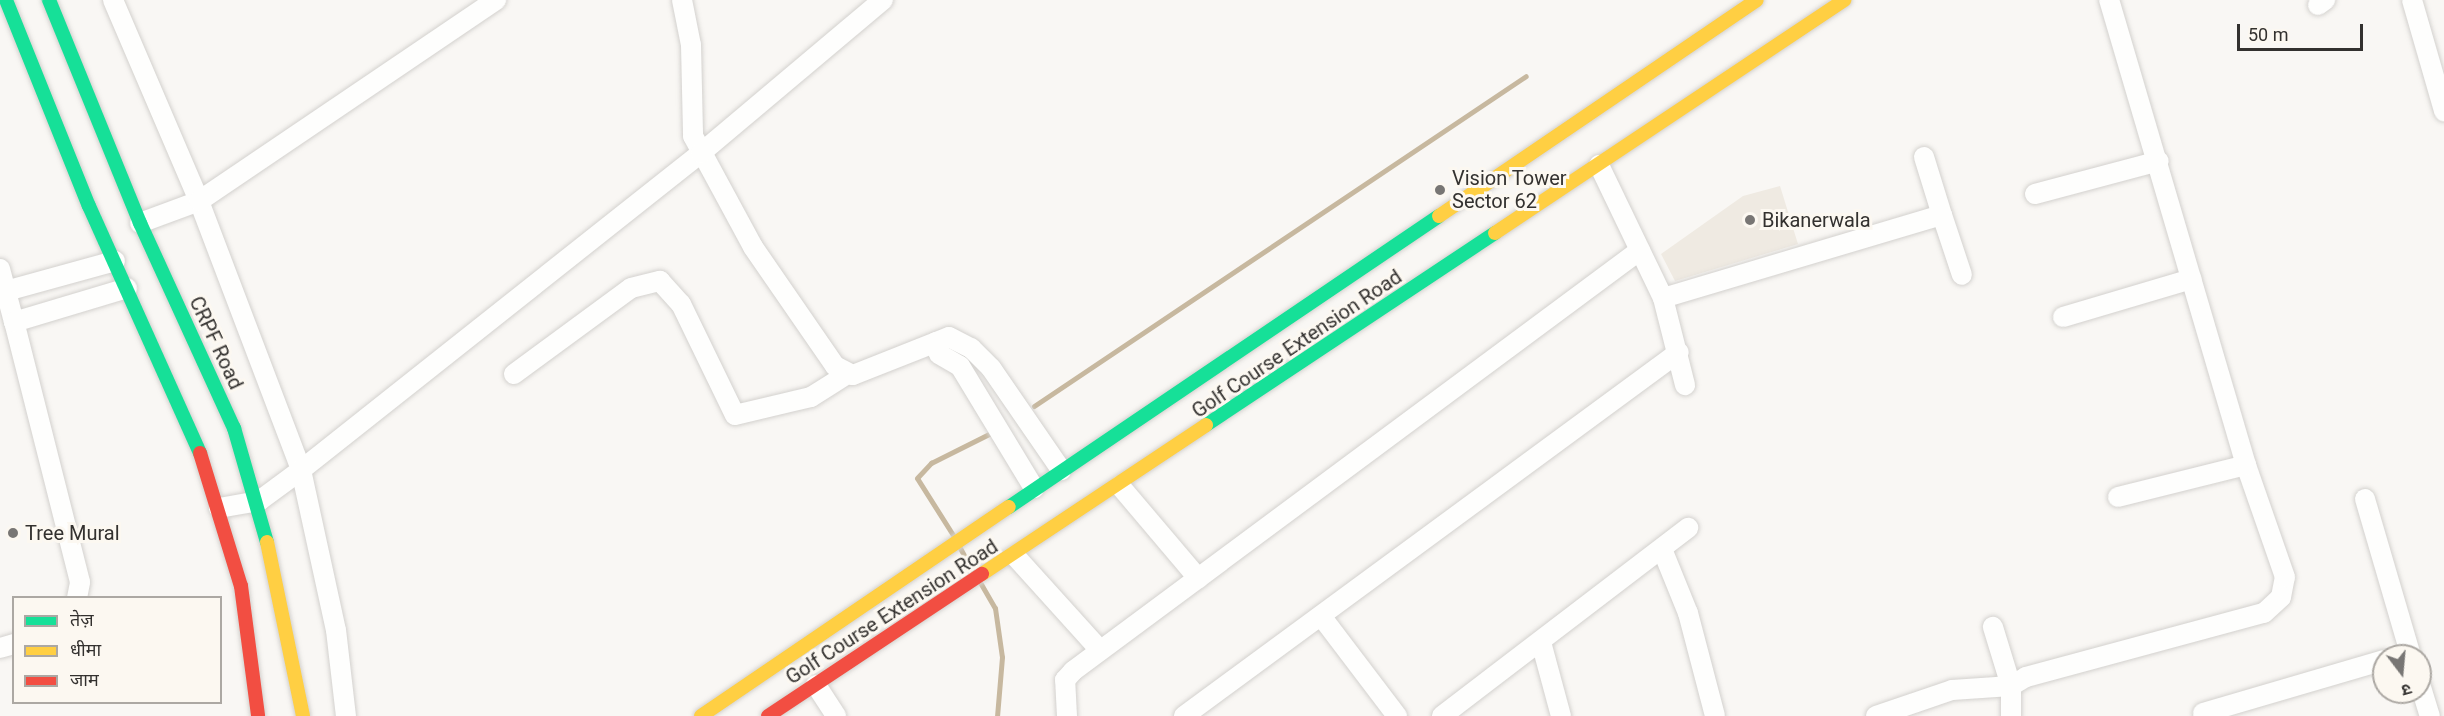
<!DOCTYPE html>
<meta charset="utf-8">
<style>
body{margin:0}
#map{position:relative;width:2444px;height:716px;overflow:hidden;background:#f9f7f4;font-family:Roboto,"Noto Sans Devanagari",sans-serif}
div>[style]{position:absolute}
.built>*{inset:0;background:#efeae2}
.stream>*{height:5px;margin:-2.5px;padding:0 2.5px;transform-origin:2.5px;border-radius:2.5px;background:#c7b89f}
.roads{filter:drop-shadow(0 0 2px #d3d1ce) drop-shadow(0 0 2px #d3d1ce)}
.street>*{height:20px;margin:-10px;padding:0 10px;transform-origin:10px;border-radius:10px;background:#fefefd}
.fast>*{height:14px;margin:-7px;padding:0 7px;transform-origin:7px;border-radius:7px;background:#16e098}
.slow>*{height:14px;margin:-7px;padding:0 7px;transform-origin:7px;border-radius:7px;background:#ffcf43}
.jam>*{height:14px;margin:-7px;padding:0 7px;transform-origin:7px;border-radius:7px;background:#f24e42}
.dots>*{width:16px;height:16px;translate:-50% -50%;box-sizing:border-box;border:3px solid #fcf8f1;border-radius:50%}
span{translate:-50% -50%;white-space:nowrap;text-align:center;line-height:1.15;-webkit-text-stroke:6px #fcf8f1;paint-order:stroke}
.poi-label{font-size:20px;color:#33312f}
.left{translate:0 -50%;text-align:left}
.street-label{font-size:20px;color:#33312f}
.legend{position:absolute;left:12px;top:596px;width:210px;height:108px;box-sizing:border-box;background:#fcf8f1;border:2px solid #aca8a3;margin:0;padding:8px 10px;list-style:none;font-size:18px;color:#33312f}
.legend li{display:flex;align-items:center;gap:12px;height:30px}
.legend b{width:30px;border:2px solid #aca8a3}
.north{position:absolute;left:2372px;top:644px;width:60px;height:60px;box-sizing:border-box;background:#fcf8f1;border:2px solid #aca8a3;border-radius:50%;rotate:164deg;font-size:16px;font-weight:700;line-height:24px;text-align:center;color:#33312f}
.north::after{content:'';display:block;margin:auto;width:21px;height:27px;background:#787674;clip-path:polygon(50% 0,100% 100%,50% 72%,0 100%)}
.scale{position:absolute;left:2237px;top:24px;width:126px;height:27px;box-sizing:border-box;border:3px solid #33312f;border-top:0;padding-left:8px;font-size:18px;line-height:21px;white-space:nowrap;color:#33312f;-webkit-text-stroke:4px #fcf8f1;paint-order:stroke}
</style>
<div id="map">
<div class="built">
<div style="clip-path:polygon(1780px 186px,1798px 244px,1675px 281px,1661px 254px,1743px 196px)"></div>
</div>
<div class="stream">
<div style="left:1034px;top:406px;width:592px;rotate:-33.85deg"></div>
<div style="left:953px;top:535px;width:67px;rotate:-122.3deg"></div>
<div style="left:917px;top:478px;width:21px;rotate:-47deg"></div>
<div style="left:931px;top:463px;width:67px;rotate:-26.6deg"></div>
<div style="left:960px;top:548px;width:26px;rotate:61deg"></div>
<div style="left:981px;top:584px;width:28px;rotate:60deg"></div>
<div style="left:995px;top:608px;width:49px;rotate:81.9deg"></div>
<div style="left:1002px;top:657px;width:59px;rotate:94.8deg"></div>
</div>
<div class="roads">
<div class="street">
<div style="left:113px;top:0;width:219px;rotate:66.8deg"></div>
<div style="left:199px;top:201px;width:288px;rotate:69.2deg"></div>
<div style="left:301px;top:470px;width:164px;rotate:77.7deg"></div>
<div style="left:336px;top:630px;width:87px;rotate:83.4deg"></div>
<div style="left:682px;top:0;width:46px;rotate:78.7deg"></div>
<div style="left:691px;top:45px;width:91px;rotate:88.7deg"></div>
<div style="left:693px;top:136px;width:126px;rotate:61.6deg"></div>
<div style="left:753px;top:247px;width:145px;rotate:55.4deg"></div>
<div style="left:835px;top:366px;width:20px;rotate:27deg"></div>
<div style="left:853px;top:375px;width:103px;rotate:-21.6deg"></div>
<div style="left:949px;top:337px;width:25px;rotate:27deg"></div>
<div style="left:971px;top:348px;width:28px;rotate:45deg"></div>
<div style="left:991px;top:368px;width:124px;rotate:55.5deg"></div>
<div style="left:2412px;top:0;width:116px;rotate:73.9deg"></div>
<div style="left:2318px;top:5px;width:9px;rotate:-36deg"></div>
<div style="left:1924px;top:157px;width:61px;rotate:72.8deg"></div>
<div style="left:1599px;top:165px;width:148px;rotate:64.3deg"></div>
<div style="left:1663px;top:298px;width:90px;rotate:75.8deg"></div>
<div style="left:2035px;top:194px;width:128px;rotate:-14.9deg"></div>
<div style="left:140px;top:223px;width:63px;rotate:-20.4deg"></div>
<div style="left:199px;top:201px;width:359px;rotate:-34.1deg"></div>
<div style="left:0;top:269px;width:55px;rotate:75.2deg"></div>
<div style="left:6px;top:291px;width:113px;rotate:-15.4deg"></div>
<div style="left:1663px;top:298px;width:291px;rotate:-16.6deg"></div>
<div style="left:1942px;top:215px;width:63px;rotate:71.6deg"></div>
<div style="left:2063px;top:317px;width:134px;rotate:-16.5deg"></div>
<div style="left:936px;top:342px;width:12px;rotate:76deg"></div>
<div style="left:939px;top:354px;width:24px;rotate:30deg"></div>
<div style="left:960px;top:366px;width:143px;rotate:58.8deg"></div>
<div style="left:514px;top:374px;width:145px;rotate:-36.3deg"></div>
<div style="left:631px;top:288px;width:30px;rotate:-14deg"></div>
<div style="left:660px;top:281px;width:31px;rotate:48deg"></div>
<div style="left:681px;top:304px;width:123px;rotate:64.1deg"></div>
<div style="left:735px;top:415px;width:78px;rotate:-13.3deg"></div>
<div style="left:811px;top:397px;width:41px;rotate:-32.2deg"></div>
<div style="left:1120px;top:486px;width:121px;rotate:49.7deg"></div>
<div style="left:2118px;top:497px;width:132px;rotate:-14deg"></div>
<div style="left:2365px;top:499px;width:164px;rotate:73.7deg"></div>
<div style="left:219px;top:508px;width:41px;rotate:-9.9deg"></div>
<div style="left:259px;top:501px;width:52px;rotate:-36.4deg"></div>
<div style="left:301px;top:470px;width:510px;rotate:-38.4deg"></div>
<div style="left:701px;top:153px;width:238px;rotate:-40.1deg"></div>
<div style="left:1662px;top:549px;width:69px;rotate:67.9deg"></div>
<div style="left:1688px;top:613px;width:106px;rotate:75.3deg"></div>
<div style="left:1015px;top:556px;width:127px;rotate:47.9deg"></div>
<div style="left:77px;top:598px;width:16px;rotate:-79deg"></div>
<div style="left:80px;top:582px;width:268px;rotate:-104.2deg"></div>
<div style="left:14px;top:322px;width:118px;rotate:-16.7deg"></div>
<div style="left:1321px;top:616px;width:126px;rotate:52.8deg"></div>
<div style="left:1541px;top:642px;width:77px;rotate:74.9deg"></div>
<div style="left:0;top:648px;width:15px;rotate:-16deg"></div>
<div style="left:2420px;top:684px;width:34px;rotate:73deg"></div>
<div style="left:816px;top:685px;width:37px;rotate:57deg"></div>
<div style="left:2203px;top:713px;width:189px;rotate:-16.3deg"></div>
<div style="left:1067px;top:716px;width:36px;rotate:-93deg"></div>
<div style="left:1065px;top:680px;width:12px;rotate:-48deg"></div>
<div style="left:1073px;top:671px;width:706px;rotate:-36.59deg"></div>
<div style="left:1184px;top:716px;width:614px;rotate:-36.33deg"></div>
<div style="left:1442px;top:716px;width:310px;rotate:-37.4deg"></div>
<div style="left:1876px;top:716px;width:80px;rotate:-18.9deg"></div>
<div style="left:1952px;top:690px;width:59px;rotate:-3.9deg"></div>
<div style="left:2011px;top:686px;width:62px;rotate:-107deg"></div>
<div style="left:2011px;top:716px;width:30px;rotate:-90deg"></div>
<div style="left:2011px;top:686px;width:17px;rotate:-31deg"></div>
<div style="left:2026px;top:677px;width:246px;rotate:-15.1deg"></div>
<div style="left:2264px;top:613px;width:23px;rotate:-43deg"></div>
<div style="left:2281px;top:597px;width:20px;rotate:-79deg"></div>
<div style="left:2285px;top:577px;width:119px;rotate:-109.2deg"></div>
<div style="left:2246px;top:465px;width:485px;rotate:-106.4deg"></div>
</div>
<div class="fast">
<div style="left:6px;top:0;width:222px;rotate:68.1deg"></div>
<div style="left:89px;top:206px;width:271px;rotate:65.8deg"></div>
<div style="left:49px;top:0;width:241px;rotate:67.8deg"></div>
<div style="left:140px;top:223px;width:226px;rotate:65.4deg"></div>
<div style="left:234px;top:428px;width:119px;rotate:73.9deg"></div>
<div style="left:1206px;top:425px;width:347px;rotate:-33.6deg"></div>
<div style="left:1009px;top:507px;width:519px;rotate:-34.09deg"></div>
</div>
<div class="slow">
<div style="left:1439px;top:216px;width:384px;rotate:-34.2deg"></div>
<div style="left:1495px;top:233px;width:420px;rotate:-33.7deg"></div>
<div style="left:267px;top:542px;width:178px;rotate:78.3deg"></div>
<div style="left:982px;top:574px;width:269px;rotate:-33.6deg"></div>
<div style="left:701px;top:716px;width:372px;rotate:-34.2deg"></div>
</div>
<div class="jam">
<div style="left:200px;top:453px;width:139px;rotate:72.9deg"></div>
<div style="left:241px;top:586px;width:131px;rotate:82.5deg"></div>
<div style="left:768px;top:716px;width:257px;rotate:-33.6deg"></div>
</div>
</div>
<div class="dots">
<div style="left:1440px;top:190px;background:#787674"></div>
<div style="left:1750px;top:220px;background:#787674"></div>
<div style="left:13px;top:533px;background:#787674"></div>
</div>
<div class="poi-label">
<span class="left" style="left:1452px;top:190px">Vision Tower<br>Sector 62</span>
<span class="left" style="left:1762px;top:220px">Bikanerwala</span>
<span class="left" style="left:25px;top:533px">Tree Mural</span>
</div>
<div class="street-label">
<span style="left:216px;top:343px;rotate:65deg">CRPF Road</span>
<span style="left:1297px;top:344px;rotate:-34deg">Golf Course Extension Road</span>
<span style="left:892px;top:612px;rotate:-33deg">Golf Course Extension Road</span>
</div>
<ul class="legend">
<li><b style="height:8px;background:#16e098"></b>तेज़</li>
<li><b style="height:8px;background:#ffcf43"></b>धीमा</li>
<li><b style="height:8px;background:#f24e42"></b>जाम</li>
</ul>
<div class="north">उ</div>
<div class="scale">50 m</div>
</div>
